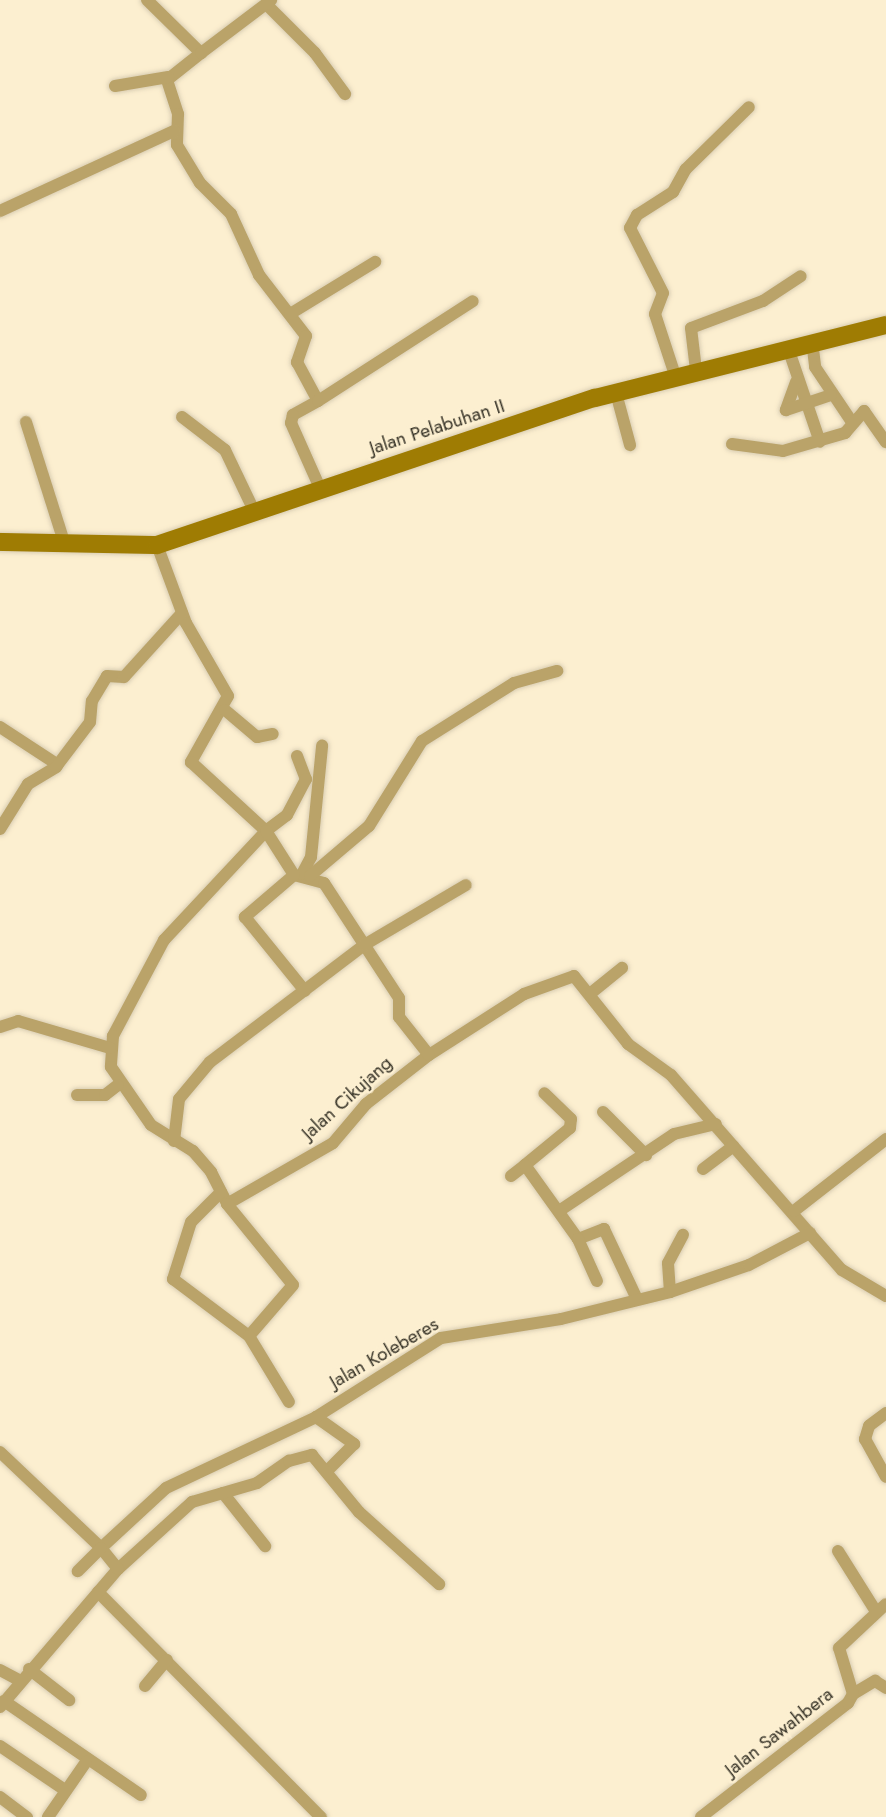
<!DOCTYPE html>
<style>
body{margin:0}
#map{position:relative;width:886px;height:1817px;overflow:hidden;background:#fcefd0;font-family:Jost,sans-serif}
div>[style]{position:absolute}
.roads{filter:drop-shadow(0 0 2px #d9cdb2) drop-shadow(0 0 2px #d9cdb2)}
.street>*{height:12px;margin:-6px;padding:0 6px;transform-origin:6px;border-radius:6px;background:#baa369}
.secondary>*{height:18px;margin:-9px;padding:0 9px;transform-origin:9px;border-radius:9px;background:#9f7c03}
span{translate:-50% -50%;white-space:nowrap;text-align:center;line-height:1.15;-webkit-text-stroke:5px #fcefd0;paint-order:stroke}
.street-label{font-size:19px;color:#373327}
</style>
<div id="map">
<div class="roads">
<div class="street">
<div style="left:147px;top:0;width:76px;rotate:44.5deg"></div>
<div style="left:201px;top:53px;width:43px;rotate:141.5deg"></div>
<div style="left:167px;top:80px;width:36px;rotate:72deg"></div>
<div style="left:178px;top:114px;width:31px;rotate:92deg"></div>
<div style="left:177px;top:145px;width:44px;rotate:58.8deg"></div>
<div style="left:200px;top:183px;width:44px;rotate:45deg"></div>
<div style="left:231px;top:214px;width:67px;rotate:65.3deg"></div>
<div style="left:259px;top:275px;width:77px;rotate:52.4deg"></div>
<div style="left:306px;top:336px;width:28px;rotate:109deg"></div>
<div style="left:297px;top:362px;width:44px;rotate:61.7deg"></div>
<div style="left:318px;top:401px;width:29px;rotate:151deg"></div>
<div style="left:293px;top:415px;width:8px;rotate:104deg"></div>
<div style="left:291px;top:423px;width:69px;rotate:66deg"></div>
<div style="left:266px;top:4px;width:69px;rotate:45deg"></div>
<div style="left:315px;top:53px;width:51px;rotate:53.8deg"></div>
<div style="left:201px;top:53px;width:88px;rotate:-37.1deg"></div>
<div style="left:115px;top:86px;width:54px;rotate:-9.6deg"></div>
<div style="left:0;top:211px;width:192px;rotate:-24.7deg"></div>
<div style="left:290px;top:314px;width:100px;rotate:-31.5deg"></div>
<div style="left:812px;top:341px;width:26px;rotate:83deg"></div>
<div style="left:815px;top:367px;width:66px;rotate:56.1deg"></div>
<div style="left:788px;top:348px;width:99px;rotate:71.2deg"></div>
<div style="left:696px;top:370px;width:42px;rotate:-96.8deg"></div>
<div style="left:691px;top:328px;width:77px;rotate:-20.6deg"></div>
<div style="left:763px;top:301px;width:45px;rotate:-33.3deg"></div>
<div style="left:675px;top:375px;width:64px;rotate:-108.2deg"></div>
<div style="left:655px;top:314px;width:22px;rotate:-69deg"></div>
<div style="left:663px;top:293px;width:73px;rotate:-116.9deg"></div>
<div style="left:630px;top:228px;width:15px;rotate:-62deg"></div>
<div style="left:637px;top:215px;width:43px;rotate:-32.6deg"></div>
<div style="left:673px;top:192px;width:26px;rotate:-61deg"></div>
<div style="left:686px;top:169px;width:88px;rotate:-44.5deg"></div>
<div style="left:796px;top:382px;width:30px;rotate:110deg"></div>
<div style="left:786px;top:410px;width:47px;rotate:-18.4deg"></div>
<div style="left:616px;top:393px;width:54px;rotate:74.9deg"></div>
<div style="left:318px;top:401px;width:184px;rotate:-32.8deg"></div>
<div style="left:182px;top:417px;width:54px;rotate:37.5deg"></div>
<div style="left:225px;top:450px;width:70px;rotate:64.5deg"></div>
<div style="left:26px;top:422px;width:129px;rotate:72.4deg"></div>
<div style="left:732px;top:444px;width:51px;rotate:7.8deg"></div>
<div style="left:783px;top:451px;width:65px;rotate:-16.2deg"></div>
<div style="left:845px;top:433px;width:29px;rotate:-49deg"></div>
<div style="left:864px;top:411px;width:38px;rotate:55deg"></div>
<div style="left:157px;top:545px;width:83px;rotate:69.6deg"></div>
<div style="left:186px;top:623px;width:84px;rotate:60.1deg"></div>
<div style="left:228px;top:696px;width:76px;rotate:119.3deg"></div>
<div style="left:191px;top:762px;width:102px;rotate:42.6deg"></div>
<div style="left:266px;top:831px;width:149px;rotate:133.1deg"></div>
<div style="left:164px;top:940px;width:109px;rotate:118deg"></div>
<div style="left:113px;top:1036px;width:31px;rotate:94deg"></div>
<div style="left:111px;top:1067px;width:70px;rotate:55.4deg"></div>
<div style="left:151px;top:1125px;width:49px;rotate:31.8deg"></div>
<div style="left:193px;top:1151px;width:28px;rotate:49deg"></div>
<div style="left:211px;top:1172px;width:36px;rotate:63deg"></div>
<div style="left:227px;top:1204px;width:122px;rotate:-29.9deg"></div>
<div style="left:333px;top:1143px;width:51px;rotate:-49.8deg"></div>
<div style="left:366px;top:1104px;width:80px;rotate:-37.9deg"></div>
<div style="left:429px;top:1055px;width:113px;rotate:-32.7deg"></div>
<div style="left:524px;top:994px;width:53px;rotate:-19.8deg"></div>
<div style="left:574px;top:976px;width:87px;rotate:51.5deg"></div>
<div style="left:628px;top:1044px;width:53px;rotate:35.8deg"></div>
<div style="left:671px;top:1075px;width:259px;rotate:48.8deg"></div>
<div style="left:842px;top:1270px;width:51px;rotate:30.6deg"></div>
<div style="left:225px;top:710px;width:42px;rotate:40.2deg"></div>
<div style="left:257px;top:737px;width:16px;rotate:-11deg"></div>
<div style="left:0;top:727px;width:69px;rotate:33.2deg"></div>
<div style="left:297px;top:756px;width:25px;rotate:69deg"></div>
<div style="left:306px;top:779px;width:41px;rotate:117.8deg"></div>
<div style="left:287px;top:815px;width:26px;rotate:143deg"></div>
<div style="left:266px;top:831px;width:52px;rotate:57.5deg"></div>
<div style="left:294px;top:875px;width:31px;rotate:15deg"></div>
<div style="left:324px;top:883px;width:137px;rotate:56.9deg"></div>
<div style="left:399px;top:998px;width:19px;rotate:90deg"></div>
<div style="left:399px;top:1017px;width:48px;rotate:51.7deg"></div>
<div style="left:0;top:829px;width:53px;rotate:-58.1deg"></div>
<div style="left:28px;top:784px;width:33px;rotate:-31deg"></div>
<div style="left:56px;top:767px;width:56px;rotate:-52.9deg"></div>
<div style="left:90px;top:722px;width:21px;rotate:-85deg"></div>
<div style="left:92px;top:701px;width:29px;rotate:-59deg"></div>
<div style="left:107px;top:676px;width:17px;rotate:3deg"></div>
<div style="left:124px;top:677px;width:86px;rotate:-47.8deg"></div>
<div style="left:302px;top:874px;width:19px;rotate:-62deg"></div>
<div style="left:311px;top:857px;width:112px;rotate:-84.3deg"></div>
<div style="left:294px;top:875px;width:65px;rotate:139.4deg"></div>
<div style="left:245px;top:917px;width:95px;rotate:51deg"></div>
<div style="left:310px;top:876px;width:77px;rotate:-40.3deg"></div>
<div style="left:369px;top:826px;width:100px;rotate:-58.1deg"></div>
<div style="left:422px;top:741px;width:109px;rotate:-32.2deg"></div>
<div style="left:514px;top:683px;width:45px;rotate:-15.6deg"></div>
<div style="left:591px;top:993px;width:40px;rotate:-39deg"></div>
<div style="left:0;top:1027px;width:19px;rotate:-18deg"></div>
<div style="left:18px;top:1021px;width:96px;rotate:16.4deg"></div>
<div style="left:77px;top:1095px;width:28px"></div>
<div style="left:105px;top:1095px;width:16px;rotate:-38deg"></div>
<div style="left:603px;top:1112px;width:61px;rotate:45deg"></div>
<div style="left:174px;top:1141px;width:42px;rotate:-83.2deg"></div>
<div style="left:179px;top:1099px;width:48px;rotate:-50deg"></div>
<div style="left:210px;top:1062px;width:193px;rotate:-37.2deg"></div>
<div style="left:364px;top:945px;width:118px;rotate:-30.5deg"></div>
<div style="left:525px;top:1165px;width:58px;rotate:-39.4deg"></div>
<div style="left:570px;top:1128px;width:9px;rotate:-84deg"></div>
<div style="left:571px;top:1119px;width:37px;rotate:-136deg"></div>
<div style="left:703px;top:1169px;width:38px;rotate:-37deg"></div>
<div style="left:511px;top:1176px;width:18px;rotate:-38deg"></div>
<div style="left:525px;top:1165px;width:91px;rotate:54.4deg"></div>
<div style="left:578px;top:1239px;width:28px;rotate:-21deg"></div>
<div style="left:604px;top:1229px;width:77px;rotate:64.8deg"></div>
<div style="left:221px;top:1192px;width:42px;rotate:135deg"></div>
<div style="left:191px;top:1222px;width:60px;rotate:107.5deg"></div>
<div style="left:173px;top:1279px;width:95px;rotate:36.9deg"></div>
<div style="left:227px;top:1204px;width:104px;rotate:50.8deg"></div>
<div style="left:293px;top:1285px;width:67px;rotate:130.8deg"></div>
<div style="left:249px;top:1336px;width:77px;rotate:58.8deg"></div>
<div style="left:559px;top:1211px;width:138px;rotate:-33.8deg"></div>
<div style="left:674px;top:1134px;width:43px;rotate:-13.4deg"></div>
<div style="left:794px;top:1211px;width:117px;rotate:-38deg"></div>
<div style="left:578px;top:1239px;width:46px;rotate:65.7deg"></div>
<div style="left:670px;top:1292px;width:29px;rotate:-94deg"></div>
<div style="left:668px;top:1263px;width:32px;rotate:-62deg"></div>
<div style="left:886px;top:1413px;width:21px;rotate:143deg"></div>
<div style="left:869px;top:1426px;width:14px;rotate:107deg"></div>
<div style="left:865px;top:1439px;width:43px;rotate:61.1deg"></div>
<div style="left:316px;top:1417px;width:47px;rotate:35.4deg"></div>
<div style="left:354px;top:1444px;width:35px;rotate:135deg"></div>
<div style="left:0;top:1452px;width:139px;rotate:43.5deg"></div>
<div style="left:101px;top:1548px;width:88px;rotate:-42.7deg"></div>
<div style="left:166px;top:1488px;width:166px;rotate:-25.3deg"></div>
<div style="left:316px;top:1417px;width:148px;rotate:-32.3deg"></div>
<div style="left:441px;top:1338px;width:121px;rotate:-9deg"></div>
<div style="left:561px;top:1319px;width:112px;rotate:-13.9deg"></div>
<div style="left:670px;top:1292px;width:83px;rotate:-18.9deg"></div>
<div style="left:749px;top:1265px;width:69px;rotate:-27.7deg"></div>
<div style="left:223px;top:1493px;width:68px;rotate:51.6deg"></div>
<div style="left:838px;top:1551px;width:70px;rotate:57.9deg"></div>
<div style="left:118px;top:1569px;width:100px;rotate:-42.2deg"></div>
<div style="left:192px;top:1502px;width:68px;rotate:-16.3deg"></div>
<div style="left:257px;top:1483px;width:39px;rotate:-35deg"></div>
<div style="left:289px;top:1461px;width:24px;rotate:-15deg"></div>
<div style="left:312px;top:1455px;width:74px;rotate:50.5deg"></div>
<div style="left:359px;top:1512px;width:108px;rotate:42deg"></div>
<div style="left:98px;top:1592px;width:317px;rotate:45.3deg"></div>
<div style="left:29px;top:1669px;width:51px;rotate:37.8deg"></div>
<div style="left:0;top:1670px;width:21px;rotate:28deg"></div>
<div style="left:145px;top:1686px;width:34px;rotate:-50deg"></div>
<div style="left:853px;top:1694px;width:26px;rotate:-31deg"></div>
<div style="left:875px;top:1681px;width:13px;rotate:32deg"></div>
<div style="left:4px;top:1701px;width:166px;rotate:34.5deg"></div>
<div style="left:0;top:1707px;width:182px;rotate:-49.5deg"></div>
<div style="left:118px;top:1569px;width:27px;rotate:-129deg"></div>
<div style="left:101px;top:1548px;width:33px;rotate:135deg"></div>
<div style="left:0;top:1746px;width:78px;rotate:34.1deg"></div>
<div style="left:0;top:1797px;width:34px;rotate:37deg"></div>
<div style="left:48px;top:1817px;width:67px;rotate:-55.4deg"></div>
<div style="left:701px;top:1817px;width:186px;rotate:-37.8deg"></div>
<div style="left:848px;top:1703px;width:10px;rotate:-61deg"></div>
<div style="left:853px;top:1694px;width:48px;rotate:-106.9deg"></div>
<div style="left:839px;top:1648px;width:64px;rotate:-43.1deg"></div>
</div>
<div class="secondary">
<div style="left:0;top:542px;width:157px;rotate:1.1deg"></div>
<div style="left:157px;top:545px;width:462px;rotate:-18.6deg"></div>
<div style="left:595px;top:398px;width:300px;rotate:-14.1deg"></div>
</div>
</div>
<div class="street-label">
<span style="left:437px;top:427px;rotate:-18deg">Jalan Pelabuhan II</span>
<span style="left:347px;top:1098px;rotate:-42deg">Jalan Cikujang</span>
<span style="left:384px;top:1353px;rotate:-30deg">Jalan Koleberes</span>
<span style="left:779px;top:1732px;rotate:-38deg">Jalan Sawahbera</span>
</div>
</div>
